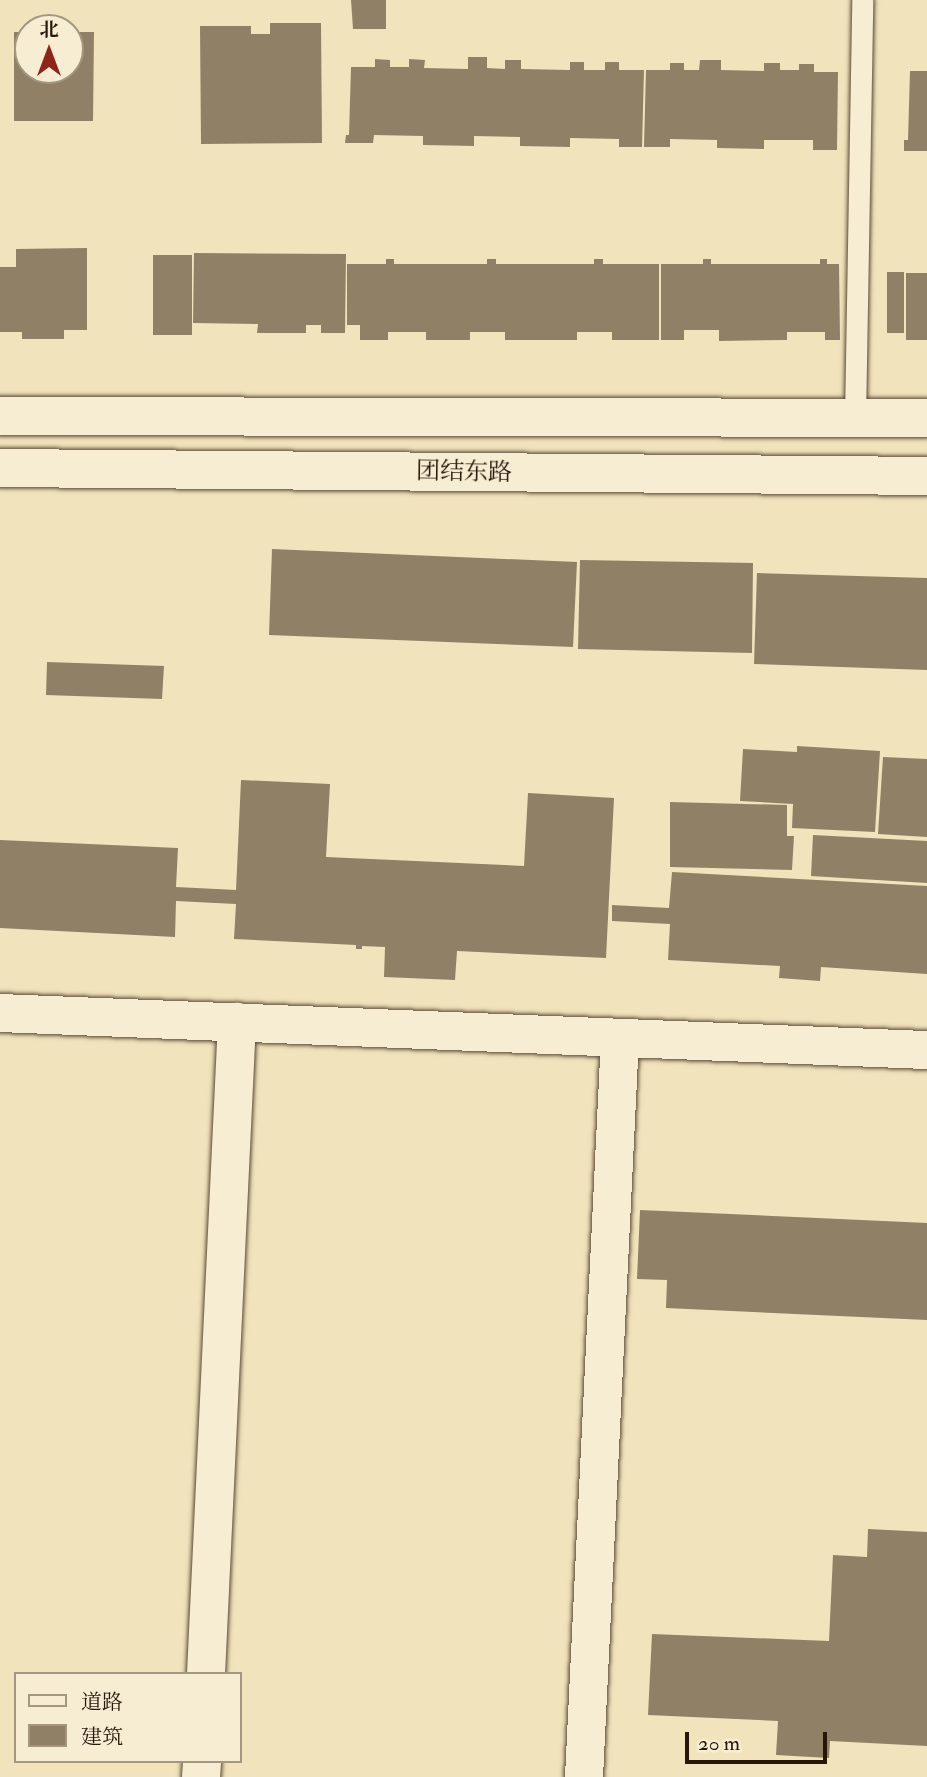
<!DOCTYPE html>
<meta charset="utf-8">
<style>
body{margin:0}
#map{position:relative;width:927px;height:1777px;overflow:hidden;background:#f1e3bb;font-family:"IM FELL Double Pica","Noto Serif SC",serif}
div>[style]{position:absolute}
.building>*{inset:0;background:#908166}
.roads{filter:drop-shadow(0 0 2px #5a4a36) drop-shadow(0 0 2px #5a4a36)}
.service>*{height:21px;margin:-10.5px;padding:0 10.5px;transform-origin:10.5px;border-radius:10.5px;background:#f6edd3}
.minor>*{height:38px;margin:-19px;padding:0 19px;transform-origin:19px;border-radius:19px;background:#f6edd3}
.tertiary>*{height:38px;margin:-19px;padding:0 19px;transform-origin:19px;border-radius:19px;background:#f6edd3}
span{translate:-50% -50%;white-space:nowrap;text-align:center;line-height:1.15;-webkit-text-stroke:5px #f6edd3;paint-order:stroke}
.street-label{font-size:24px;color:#271709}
.legend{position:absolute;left:14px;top:1672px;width:228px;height:91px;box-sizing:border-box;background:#f6edd3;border:2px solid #a39782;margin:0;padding:9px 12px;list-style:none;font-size:21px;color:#271709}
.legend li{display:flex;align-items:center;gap:14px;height:35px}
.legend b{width:35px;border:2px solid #a39782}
.north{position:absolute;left:14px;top:14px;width:70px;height:70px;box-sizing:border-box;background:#f6edd3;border:2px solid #a39782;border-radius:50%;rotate:0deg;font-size:19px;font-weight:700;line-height:28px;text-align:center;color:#271709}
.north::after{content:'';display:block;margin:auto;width:24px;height:32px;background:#8f2418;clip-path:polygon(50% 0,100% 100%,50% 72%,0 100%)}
.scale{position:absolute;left:685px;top:1732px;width:142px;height:32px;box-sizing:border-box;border:4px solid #271709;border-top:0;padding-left:9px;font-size:21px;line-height:24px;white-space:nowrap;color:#271709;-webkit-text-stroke:5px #f6edd3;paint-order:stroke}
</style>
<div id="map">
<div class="building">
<div style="clip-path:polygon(351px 0,386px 0,386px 29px,353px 29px)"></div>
<div style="clip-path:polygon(270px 23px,321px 23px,322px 143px,201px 144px,200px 26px,251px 26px,251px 34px,270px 34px)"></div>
<div style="clip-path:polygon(14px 32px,28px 32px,28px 70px,70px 70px,70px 32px,94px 32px,93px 121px,14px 121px)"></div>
<div style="clip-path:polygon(468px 57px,487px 57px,487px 68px,505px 69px,505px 60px,521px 60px,521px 69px,570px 70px,570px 62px,584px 62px,584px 70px,605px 70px,605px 62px,619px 62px,619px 70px,644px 70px,642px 147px,619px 147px,619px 139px,570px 138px,570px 147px,520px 146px,520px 137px,474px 136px,474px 146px,423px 145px,423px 136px,374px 135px,373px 143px,345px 143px,346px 135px,349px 135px,351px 67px,375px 67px,375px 59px,390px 60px,390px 67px,409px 67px,409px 59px,425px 60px,424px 68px,468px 69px)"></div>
<div style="clip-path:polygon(700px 60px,721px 60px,721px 70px,764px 71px,764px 63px,780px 63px,780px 70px,799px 70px,799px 64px,814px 64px,814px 72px,838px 72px,837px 150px,813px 150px,813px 140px,764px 140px,764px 149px,717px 148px,717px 140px,670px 139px,670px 147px,644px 147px,646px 70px,670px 70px,670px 63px,684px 63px,684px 70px,699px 70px)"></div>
<div style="clip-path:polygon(910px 71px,927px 71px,927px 151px,904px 151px,904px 140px,908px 140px)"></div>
<div style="clip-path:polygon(87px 248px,87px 330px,64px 330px,64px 339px,22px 339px,22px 332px,0 332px,0 267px,16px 267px,16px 249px)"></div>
<div style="clip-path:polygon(194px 253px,346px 254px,345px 333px,321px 333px,321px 325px,306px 325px,306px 333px,257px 333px,258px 324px,193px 323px)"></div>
<div style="clip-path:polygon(153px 255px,192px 255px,192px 335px,153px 335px)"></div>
<div style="clip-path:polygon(386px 259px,394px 259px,394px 264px,487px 264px,487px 259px,496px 259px,496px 264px,594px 264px,594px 259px,603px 259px,603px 264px,659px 264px,659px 340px,612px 340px,612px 332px,577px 332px,577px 340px,505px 340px,505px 332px,470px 332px,470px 340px,426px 340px,426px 332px,388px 332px,388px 340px,360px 340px,360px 325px,347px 325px,347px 264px,386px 264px)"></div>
<div style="clip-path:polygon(703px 259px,711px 259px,711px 264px,820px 264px,820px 259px,827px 259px,827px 264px,839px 264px,840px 340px,825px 340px,825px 332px,787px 332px,787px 340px,719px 341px,719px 330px,684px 330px,684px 340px,661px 340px,661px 264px,703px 264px)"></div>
<div style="clip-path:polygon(887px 272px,904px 272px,904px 333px,887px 333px)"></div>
<div style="clip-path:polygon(906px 273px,927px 273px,927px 340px,906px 340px)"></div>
<div style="clip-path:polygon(272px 549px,577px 562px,573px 647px,269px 635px)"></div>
<div style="clip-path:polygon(580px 560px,753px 563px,752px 653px,578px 649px)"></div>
<div style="clip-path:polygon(757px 573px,927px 578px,927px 670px,754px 664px)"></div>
<div style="clip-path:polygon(47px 662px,164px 666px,162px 699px,46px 695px)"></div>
<div style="clip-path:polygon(797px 746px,880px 751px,875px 832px,792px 828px,793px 804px,740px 801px,743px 749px,797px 752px)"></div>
<div style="clip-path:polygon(883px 757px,927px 759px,927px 837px,878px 834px)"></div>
<div style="clip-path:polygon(241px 780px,330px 784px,326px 857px,524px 866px,528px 793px,614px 798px,606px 958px,457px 951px,455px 980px,384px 977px,385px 947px,362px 946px,362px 949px,356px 949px,356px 945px,234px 939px,236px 904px,176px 901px,175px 937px,0 928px,0 840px,178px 848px,176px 887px,236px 890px)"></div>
<div style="clip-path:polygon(670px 802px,787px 805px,787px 836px,794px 836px,792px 870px,670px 867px)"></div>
<div style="clip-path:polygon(813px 835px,927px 841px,927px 883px,811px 876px)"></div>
<div style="clip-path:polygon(672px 872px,927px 886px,927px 974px,821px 967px,820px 981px,779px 978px,780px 966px,668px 960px,670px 924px,612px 921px,612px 905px,669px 908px)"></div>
<div style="clip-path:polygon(640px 1210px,927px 1223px,927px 1320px,666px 1308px,667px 1280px,637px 1279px)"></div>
<div style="clip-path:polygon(868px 1529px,927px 1532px,927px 1746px,830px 1741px,829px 1758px,776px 1755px,778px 1721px,648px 1715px,652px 1634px,829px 1641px,833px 1555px,867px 1557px)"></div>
</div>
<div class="roads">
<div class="service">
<div style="left:855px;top:419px;width:419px;rotate:-89deg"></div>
</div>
<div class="minor">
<div style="left:0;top:1013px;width:928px;rotate:2.29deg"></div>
<div style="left:206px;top:1674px;width:653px;rotate:-87.28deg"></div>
<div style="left:201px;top:1777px;width:16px;rotate:-86deg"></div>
<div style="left:584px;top:1777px;width:740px;rotate:-87.21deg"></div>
</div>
<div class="tertiary">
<div style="left:0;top:416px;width:927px;rotate:0.12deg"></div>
<div style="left:0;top:468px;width:927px;rotate:0.49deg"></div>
</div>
</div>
<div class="street-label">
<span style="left:464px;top:472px;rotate:1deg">团结东路</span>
</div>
<ul class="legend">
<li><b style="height:9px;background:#f6edd3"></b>道路</li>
<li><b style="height:19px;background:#908166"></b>建筑</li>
</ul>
<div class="north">北</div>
<div class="scale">20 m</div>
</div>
